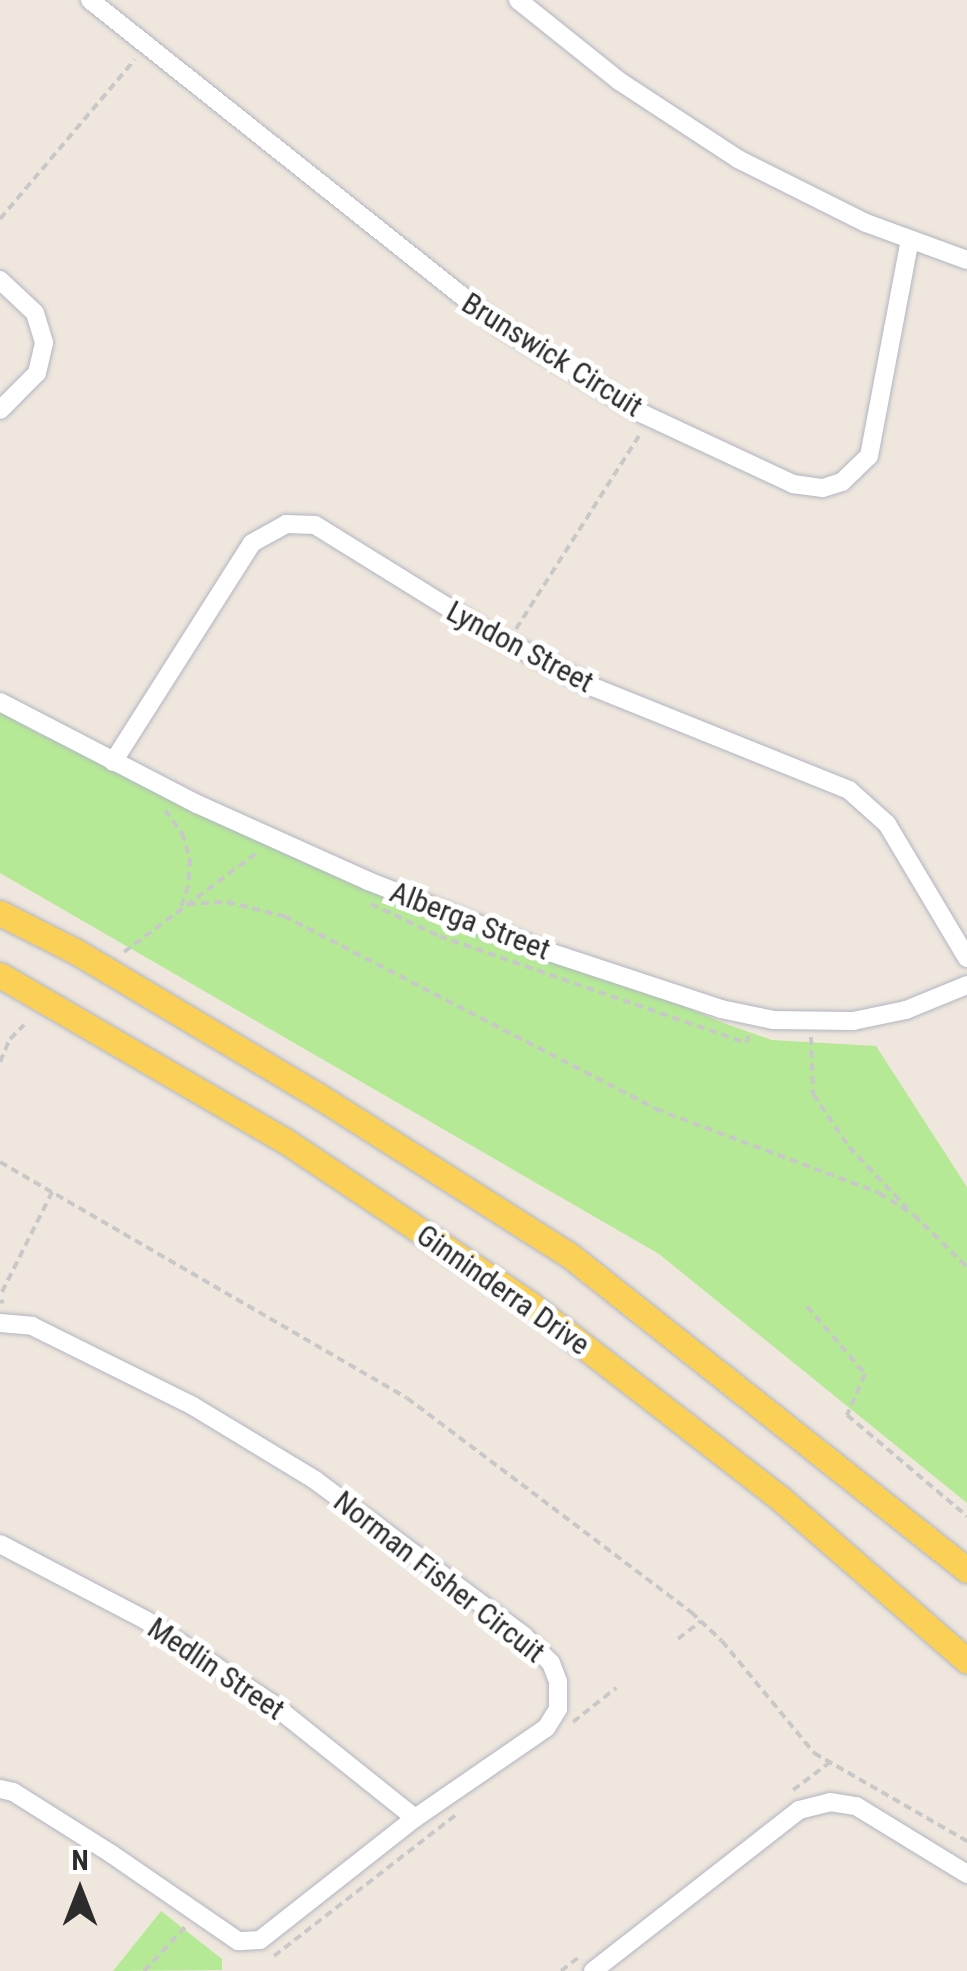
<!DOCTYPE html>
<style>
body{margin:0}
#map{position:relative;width:967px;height:1971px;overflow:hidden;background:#efe7dd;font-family:"Roboto Condensed",sans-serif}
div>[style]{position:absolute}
.green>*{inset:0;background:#b5e996}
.path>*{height:4px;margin-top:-2px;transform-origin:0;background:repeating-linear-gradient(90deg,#c8c8c8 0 8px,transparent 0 13px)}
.roads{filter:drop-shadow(0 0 2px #b1b5c1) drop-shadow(0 0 2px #b1b5c1)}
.street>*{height:18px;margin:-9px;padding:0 9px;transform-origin:9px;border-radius:9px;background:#fff}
.primary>*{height:25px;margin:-12.5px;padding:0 12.5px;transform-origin:12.5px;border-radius:12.5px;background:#fbd056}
span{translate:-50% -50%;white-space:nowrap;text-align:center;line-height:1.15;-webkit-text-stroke:10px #fff;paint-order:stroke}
.street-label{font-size:30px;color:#2c2c2c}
.north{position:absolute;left:30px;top:1841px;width:100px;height:100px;-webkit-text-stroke:8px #fff;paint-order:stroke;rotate:0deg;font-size:28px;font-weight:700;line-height:40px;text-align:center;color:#2c2c2c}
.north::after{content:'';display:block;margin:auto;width:35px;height:45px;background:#2c2c2c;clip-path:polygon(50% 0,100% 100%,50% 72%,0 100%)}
</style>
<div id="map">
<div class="green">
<div style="clip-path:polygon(0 712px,39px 734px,726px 1024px,772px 1040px,876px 1046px,967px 1187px,967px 1503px,659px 1254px,0 873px)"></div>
<div style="clip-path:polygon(161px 1911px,222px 1959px,222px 1970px,113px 1971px)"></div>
</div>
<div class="path">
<div style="left:0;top:219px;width:209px;rotate:-49.8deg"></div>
<div style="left:516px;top:629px;width:231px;rotate:-57.5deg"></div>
<div style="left:165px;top:810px;width:29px;rotate:54deg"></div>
<div style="left:182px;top:833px;width:27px;rotate:73deg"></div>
<div style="left:190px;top:859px;width:27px;rotate:94deg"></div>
<div style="left:188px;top:886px;width:22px;rotate:108deg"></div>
<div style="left:188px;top:904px;width:39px;rotate:-3deg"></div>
<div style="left:227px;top:902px;width:59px;rotate:13.8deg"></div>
<div style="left:284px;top:916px;width:419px;rotate:27.4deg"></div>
<div style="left:656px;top:1109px;width:238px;rotate:20.6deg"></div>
<div style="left:879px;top:1193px;width:41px;rotate:32.2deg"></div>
<div style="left:371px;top:904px;width:75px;rotate:25.2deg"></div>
<div style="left:439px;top:936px;width:325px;rotate:19.2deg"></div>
<div style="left:746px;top:1043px;width:9px;rotate:-72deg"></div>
<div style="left:124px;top:952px;width:167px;rotate:-36.7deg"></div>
<div style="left:811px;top:1037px;width:57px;rotate:88deg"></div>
<div style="left:813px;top:1094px;width:64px;rotate:55.8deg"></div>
<div style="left:849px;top:1147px;width:84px;rotate:46.4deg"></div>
<div style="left:0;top:1062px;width:25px;rotate:-67deg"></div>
<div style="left:10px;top:1039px;width:20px;rotate:-45deg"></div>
<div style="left:0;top:1162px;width:470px;rotate:30.1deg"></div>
<div style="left:407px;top:1398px;width:356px;rotate:37deg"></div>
<div style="left:691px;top:1612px;width:42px;rotate:43.1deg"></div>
<div style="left:722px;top:1641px;width:145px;rotate:50.6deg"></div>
<div style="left:814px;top:1753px;width:177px;rotate:29.9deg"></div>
<div style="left:914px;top:1215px;width:74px;rotate:44.5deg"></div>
<div style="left:2px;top:1292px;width:114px;rotate:-63.4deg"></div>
<div style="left:0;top:1302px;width:4px;rotate:-14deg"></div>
<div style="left:807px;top:1306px;width:89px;rotate:49.5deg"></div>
<div style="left:865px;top:1374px;width:45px;rotate:113.7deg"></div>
<div style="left:847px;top:1415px;width:157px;rotate:40.1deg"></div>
<div style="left:678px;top:1639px;width:29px;rotate:-38deg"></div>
<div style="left:573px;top:1722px;width:55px;rotate:-38.3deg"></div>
<div style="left:793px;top:1790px;width:45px;rotate:-36.9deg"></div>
<div style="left:274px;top:1956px;width:230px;rotate:-37.8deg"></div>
<div style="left:144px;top:1971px;width:60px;rotate:-47deg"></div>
<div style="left:561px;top:1971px;width:24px;rotate:-38deg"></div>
</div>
<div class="roads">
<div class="street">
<div style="left:90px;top:0;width:525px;rotate:38.51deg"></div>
<div style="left:501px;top:327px;width:167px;rotate:31.5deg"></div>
<div style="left:643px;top:414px;width:166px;rotate:25deg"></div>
<div style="left:793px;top:484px;width:30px;rotate:8deg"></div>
<div style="left:823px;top:488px;width:20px;rotate:-18deg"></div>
<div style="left:842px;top:482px;width:37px;rotate:-44deg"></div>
<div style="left:869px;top:456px;width:220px;rotate:-79.3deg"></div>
<div style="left:518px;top:0;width:129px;rotate:38.7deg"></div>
<div style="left:619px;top:81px;width:142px;rotate:33.2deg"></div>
<div style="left:738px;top:159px;width:143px;rotate:26.6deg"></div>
<div style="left:866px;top:223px;width:108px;rotate:20.1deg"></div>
<div style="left:0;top:280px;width:48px;rotate:43.3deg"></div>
<div style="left:35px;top:313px;width:31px;rotate:73deg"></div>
<div style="left:44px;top:343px;width:31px;rotate:103deg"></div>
<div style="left:37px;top:373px;width:52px;rotate:135deg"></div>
<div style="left:0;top:702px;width:222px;rotate:27.4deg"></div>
<div style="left:197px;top:804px;width:188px;rotate:24.2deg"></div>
<div style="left:368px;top:881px;width:188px;rotate:21.5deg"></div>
<div style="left:543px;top:950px;width:188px;rotate:18.3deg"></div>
<div style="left:721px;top:1009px;width:53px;rotate:11.9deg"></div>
<div style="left:773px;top:1020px;width:80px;rotate:0.7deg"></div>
<div style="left:853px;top:1021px;width:54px;rotate:-11.7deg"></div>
<div style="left:906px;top:1010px;width:66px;rotate:-22.3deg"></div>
<div style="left:113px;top:762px;width:259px;rotate:-57.6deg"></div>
<div style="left:252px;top:543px;width:39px;rotate:-29deg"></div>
<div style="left:286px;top:524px;width:29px;rotate:2deg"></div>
<div style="left:315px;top:525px;width:201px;rotate:31.8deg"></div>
<div style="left:486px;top:631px;width:121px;rotate:27.6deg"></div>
<div style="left:593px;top:687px;width:276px;rotate:21.9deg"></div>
<div style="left:849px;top:790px;width:51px;rotate:41.8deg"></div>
<div style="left:887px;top:824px;width:156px;rotate:59.2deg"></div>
<div style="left:0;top:1323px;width:32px;rotate:5deg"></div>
<div style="left:32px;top:1326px;width:180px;rotate:26.4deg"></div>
<div style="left:193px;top:1406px;width:143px;rotate:31.2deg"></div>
<div style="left:315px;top:1480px;width:261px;rotate:36.7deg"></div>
<div style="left:524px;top:1636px;width:38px;rotate:45deg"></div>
<div style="left:551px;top:1663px;width:19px;rotate:69deg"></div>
<div style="left:558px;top:1681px;width:28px;rotate:90deg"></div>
<div style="left:558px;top:1709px;width:22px;rotate:122deg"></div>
<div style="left:546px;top:1728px;width:159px;rotate:145.5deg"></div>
<div style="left:415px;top:1818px;width:197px;rotate:141.8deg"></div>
<div style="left:260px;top:1940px;width:22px;rotate:177deg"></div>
<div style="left:238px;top:1941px;width:155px;rotate:-145.5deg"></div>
<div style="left:110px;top:1853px;width:115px;rotate:-147.8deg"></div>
<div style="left:13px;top:1792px;width:13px;rotate:-167deg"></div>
<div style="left:0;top:1544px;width:166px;rotate:27.6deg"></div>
<div style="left:147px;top:1621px;width:149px;rotate:33.5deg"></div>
<div style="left:271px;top:1703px;width:184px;rotate:38.6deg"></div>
<div style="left:593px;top:1971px;width:261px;rotate:-38deg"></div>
<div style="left:799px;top:1810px;width:32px;rotate:-14deg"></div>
<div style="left:830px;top:1802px;width:26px;rotate:9deg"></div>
<div style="left:856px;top:1806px;width:130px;rotate:31.5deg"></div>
</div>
<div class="primary">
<div style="left:0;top:913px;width:84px;rotate:26.9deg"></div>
<div style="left:75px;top:951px;width:282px;rotate:30.8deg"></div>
<div style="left:317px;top:1095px;width:297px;rotate:32.4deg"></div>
<div style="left:568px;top:1254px;width:509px;rotate:38.38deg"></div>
<div style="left:0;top:975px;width:328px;rotate:30.2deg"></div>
<div style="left:284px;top:1140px;width:297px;rotate:33.7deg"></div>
<div style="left:531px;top:1305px;width:318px;rotate:37.8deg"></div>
<div style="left:782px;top:1500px;width:245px;rotate:41deg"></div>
</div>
</div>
<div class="street-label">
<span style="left:552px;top:355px;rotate:32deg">Brunswick Circuit</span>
<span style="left:520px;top:647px;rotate:28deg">Lyndon Street</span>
<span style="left:470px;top:921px;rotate:21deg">Alberga Street</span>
<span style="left:503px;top:1290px;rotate:35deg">Ginninderra Drive</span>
<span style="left:439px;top:1577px;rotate:38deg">Norman Fisher Circuit</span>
<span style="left:216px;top:1669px;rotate:34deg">Medlin Street</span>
</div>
<div class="north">N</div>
</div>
